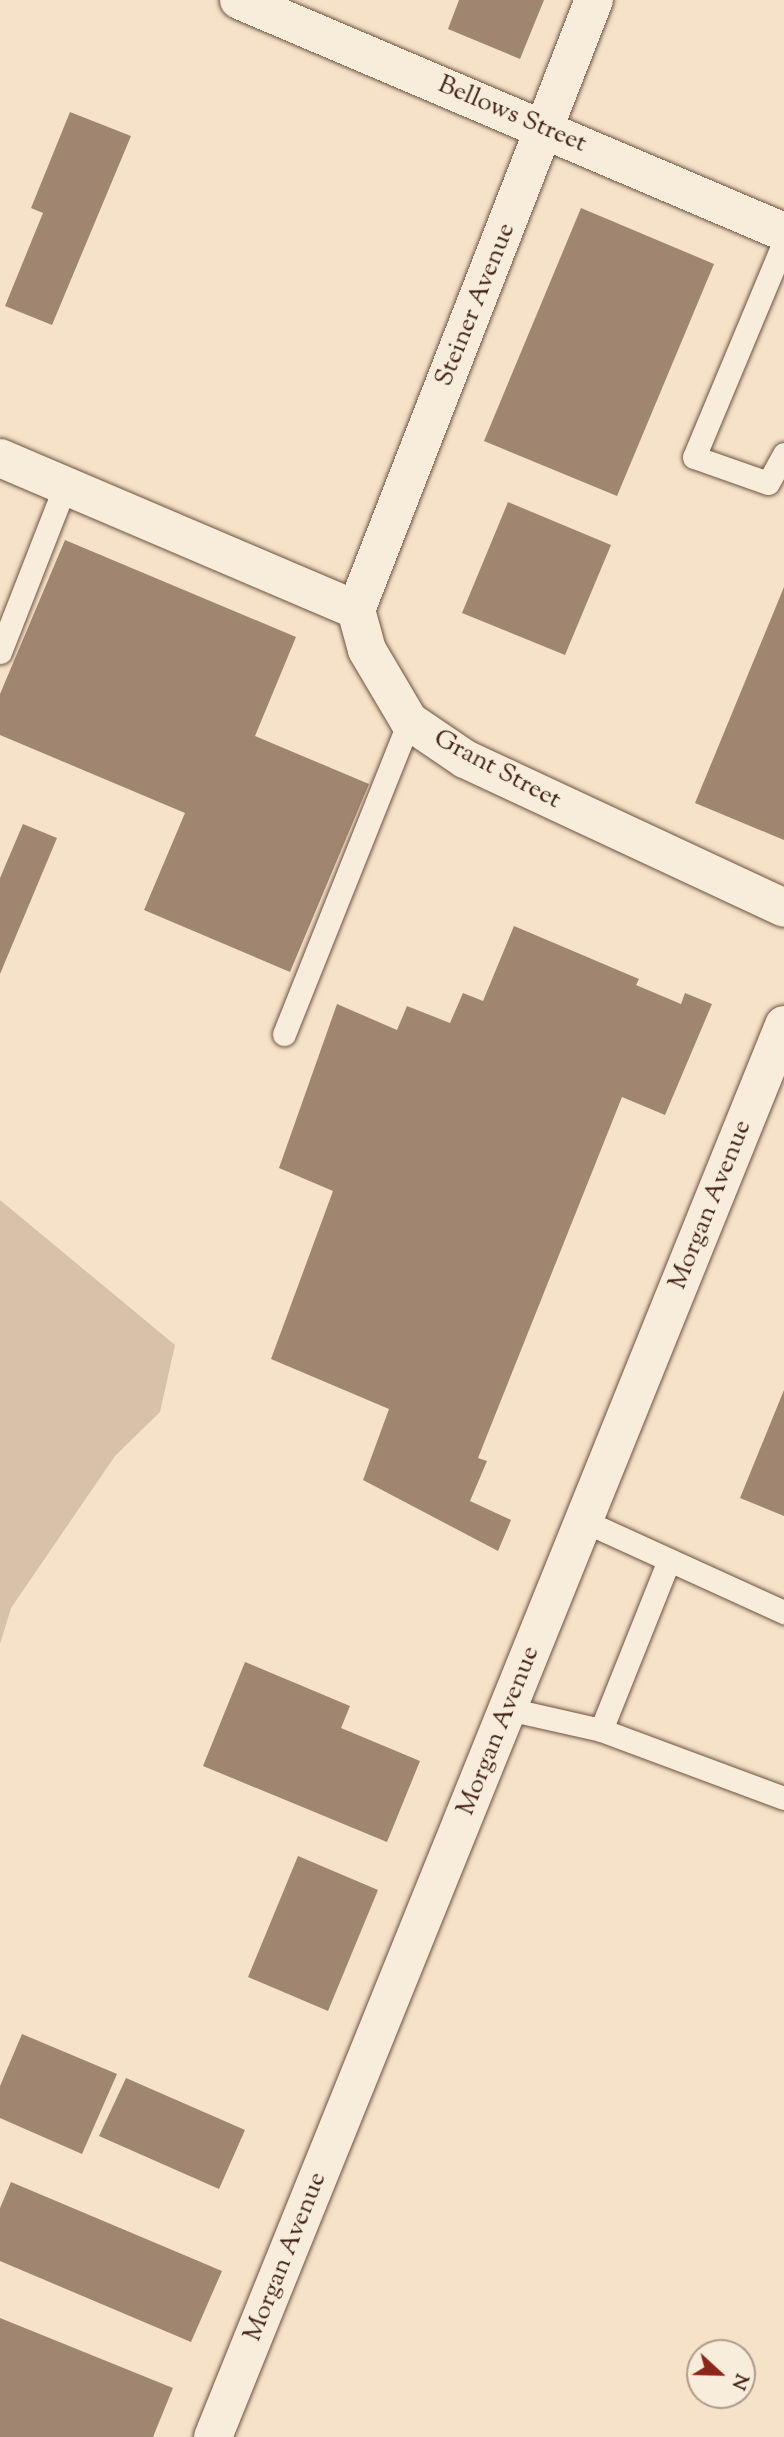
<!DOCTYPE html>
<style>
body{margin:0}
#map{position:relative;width:784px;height:2437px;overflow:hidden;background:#f5e2c8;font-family:"Sorts Mill Goudy",serif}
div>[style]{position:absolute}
.green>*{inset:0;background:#d7c1a9}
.building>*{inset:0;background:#a08671}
.roads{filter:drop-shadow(0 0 2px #705240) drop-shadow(0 0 2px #705240)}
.service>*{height:23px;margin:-11.5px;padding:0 11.5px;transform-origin:11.5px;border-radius:11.5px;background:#f8ecdb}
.minor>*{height:38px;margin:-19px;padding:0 19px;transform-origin:19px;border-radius:19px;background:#f8ecdb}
.tertiary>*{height:38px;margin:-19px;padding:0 19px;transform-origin:19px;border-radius:19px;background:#f8ecdb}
span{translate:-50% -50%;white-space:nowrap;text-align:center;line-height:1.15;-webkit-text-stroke:7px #f8ecdb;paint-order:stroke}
.street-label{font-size:26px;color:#432213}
.north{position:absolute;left:686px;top:2339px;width:70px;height:70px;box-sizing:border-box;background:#f8ecdb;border:2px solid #b09b8b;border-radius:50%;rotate:112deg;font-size:19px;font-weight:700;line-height:28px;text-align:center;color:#432213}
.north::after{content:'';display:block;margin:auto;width:24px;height:32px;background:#8f2418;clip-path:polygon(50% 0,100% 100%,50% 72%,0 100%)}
</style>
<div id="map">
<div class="green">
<div style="clip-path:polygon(0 1200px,175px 1345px,160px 1412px,115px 1456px,11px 1608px,0 1644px)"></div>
</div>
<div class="building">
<div style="clip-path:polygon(459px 0,544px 0,520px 59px,448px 29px)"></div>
<div style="clip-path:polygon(70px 112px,131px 136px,52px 325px,5px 306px,43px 213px,31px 208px)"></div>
<div style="clip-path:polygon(581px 208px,714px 264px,617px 496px,484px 441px)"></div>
<div style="clip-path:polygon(508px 502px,611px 545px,565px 655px,462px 613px)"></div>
<div style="clip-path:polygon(65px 540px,296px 637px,255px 736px,369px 784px,290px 972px,144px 910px,185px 813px,0 735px,0 694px)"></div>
<div style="clip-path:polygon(784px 587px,784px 840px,695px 803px)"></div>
<div style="clip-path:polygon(23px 824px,57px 838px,0 974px,0 878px)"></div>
<div style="clip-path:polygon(514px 926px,639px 979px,636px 985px,681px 1004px,685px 993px,712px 1004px,665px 1115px,622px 1097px,478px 1458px,487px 1461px,470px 1501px,511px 1520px,498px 1551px,363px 1480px,389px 1409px,271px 1359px,333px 1191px,279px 1168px,337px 1004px,397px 1030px,407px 1006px,450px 1023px,463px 993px,483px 1001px)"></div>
<div style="clip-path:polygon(784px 1390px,784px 1516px,740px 1498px)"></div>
<div style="clip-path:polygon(245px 1662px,350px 1706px,341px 1728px,420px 1761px,387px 1842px,203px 1766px)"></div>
<div style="clip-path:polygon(298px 1856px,378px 1890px,328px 2011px,248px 1977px)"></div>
<div style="clip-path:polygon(22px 2034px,117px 2074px,82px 2154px,0 2118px,0 2086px)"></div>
<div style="clip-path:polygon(126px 2078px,245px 2130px,219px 2189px,99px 2136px)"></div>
<div style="clip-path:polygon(11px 2182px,222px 2271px,191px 2342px,0 2261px,0 2208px)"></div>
<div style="clip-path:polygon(0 2318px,173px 2388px,153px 2437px,0 2437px)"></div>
</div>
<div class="roads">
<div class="service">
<div style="left:784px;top:242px;width:233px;rotate:112.7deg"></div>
<div style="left:694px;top:457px;width:78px;rotate:19.4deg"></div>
<div style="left:768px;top:483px;width:33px;rotate:-61deg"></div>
<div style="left:0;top:652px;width:178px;rotate:-68.6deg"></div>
<div style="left:284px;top:1034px;width:337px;rotate:-68.2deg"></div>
<div style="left:584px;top:1521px;width:220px;rotate:24.5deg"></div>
<div style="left:508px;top:1709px;width:95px;rotate:12.7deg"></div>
<div style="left:601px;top:1730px;width:195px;rotate:20.4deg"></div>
<div style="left:601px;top:1730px;width:183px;rotate:-68.2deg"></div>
</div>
<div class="minor">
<div style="left:239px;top:0;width:592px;rotate:23.06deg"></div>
<div style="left:356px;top:610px;width:655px;rotate:-68.69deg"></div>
</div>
<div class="tertiary">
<div style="left:0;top:458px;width:387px;rotate:23.1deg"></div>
<div style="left:356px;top:610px;width:41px;rotate:74.6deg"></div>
<div style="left:367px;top:650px;width:82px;rotate:59.4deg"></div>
<div style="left:409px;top:721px;width:68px;rotate:34.2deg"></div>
<div style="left:465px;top:759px;width:352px;rotate:25deg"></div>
<div style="left:213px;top:2437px;width:1523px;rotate:-67.98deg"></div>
</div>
</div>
<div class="street-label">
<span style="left:512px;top:115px;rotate:23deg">Bellows Street</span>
<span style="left:476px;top:305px;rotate:-68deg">Steiner Avenue</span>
<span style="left:497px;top:770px;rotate:28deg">Grant Street</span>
<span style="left:711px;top:1205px;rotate:-68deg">Morgan Avenue</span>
<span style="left:499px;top:1731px;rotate:-68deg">Morgan Avenue</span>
<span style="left:286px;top:2257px;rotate:-68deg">Morgan Avenue</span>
</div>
<div class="north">N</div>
</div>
